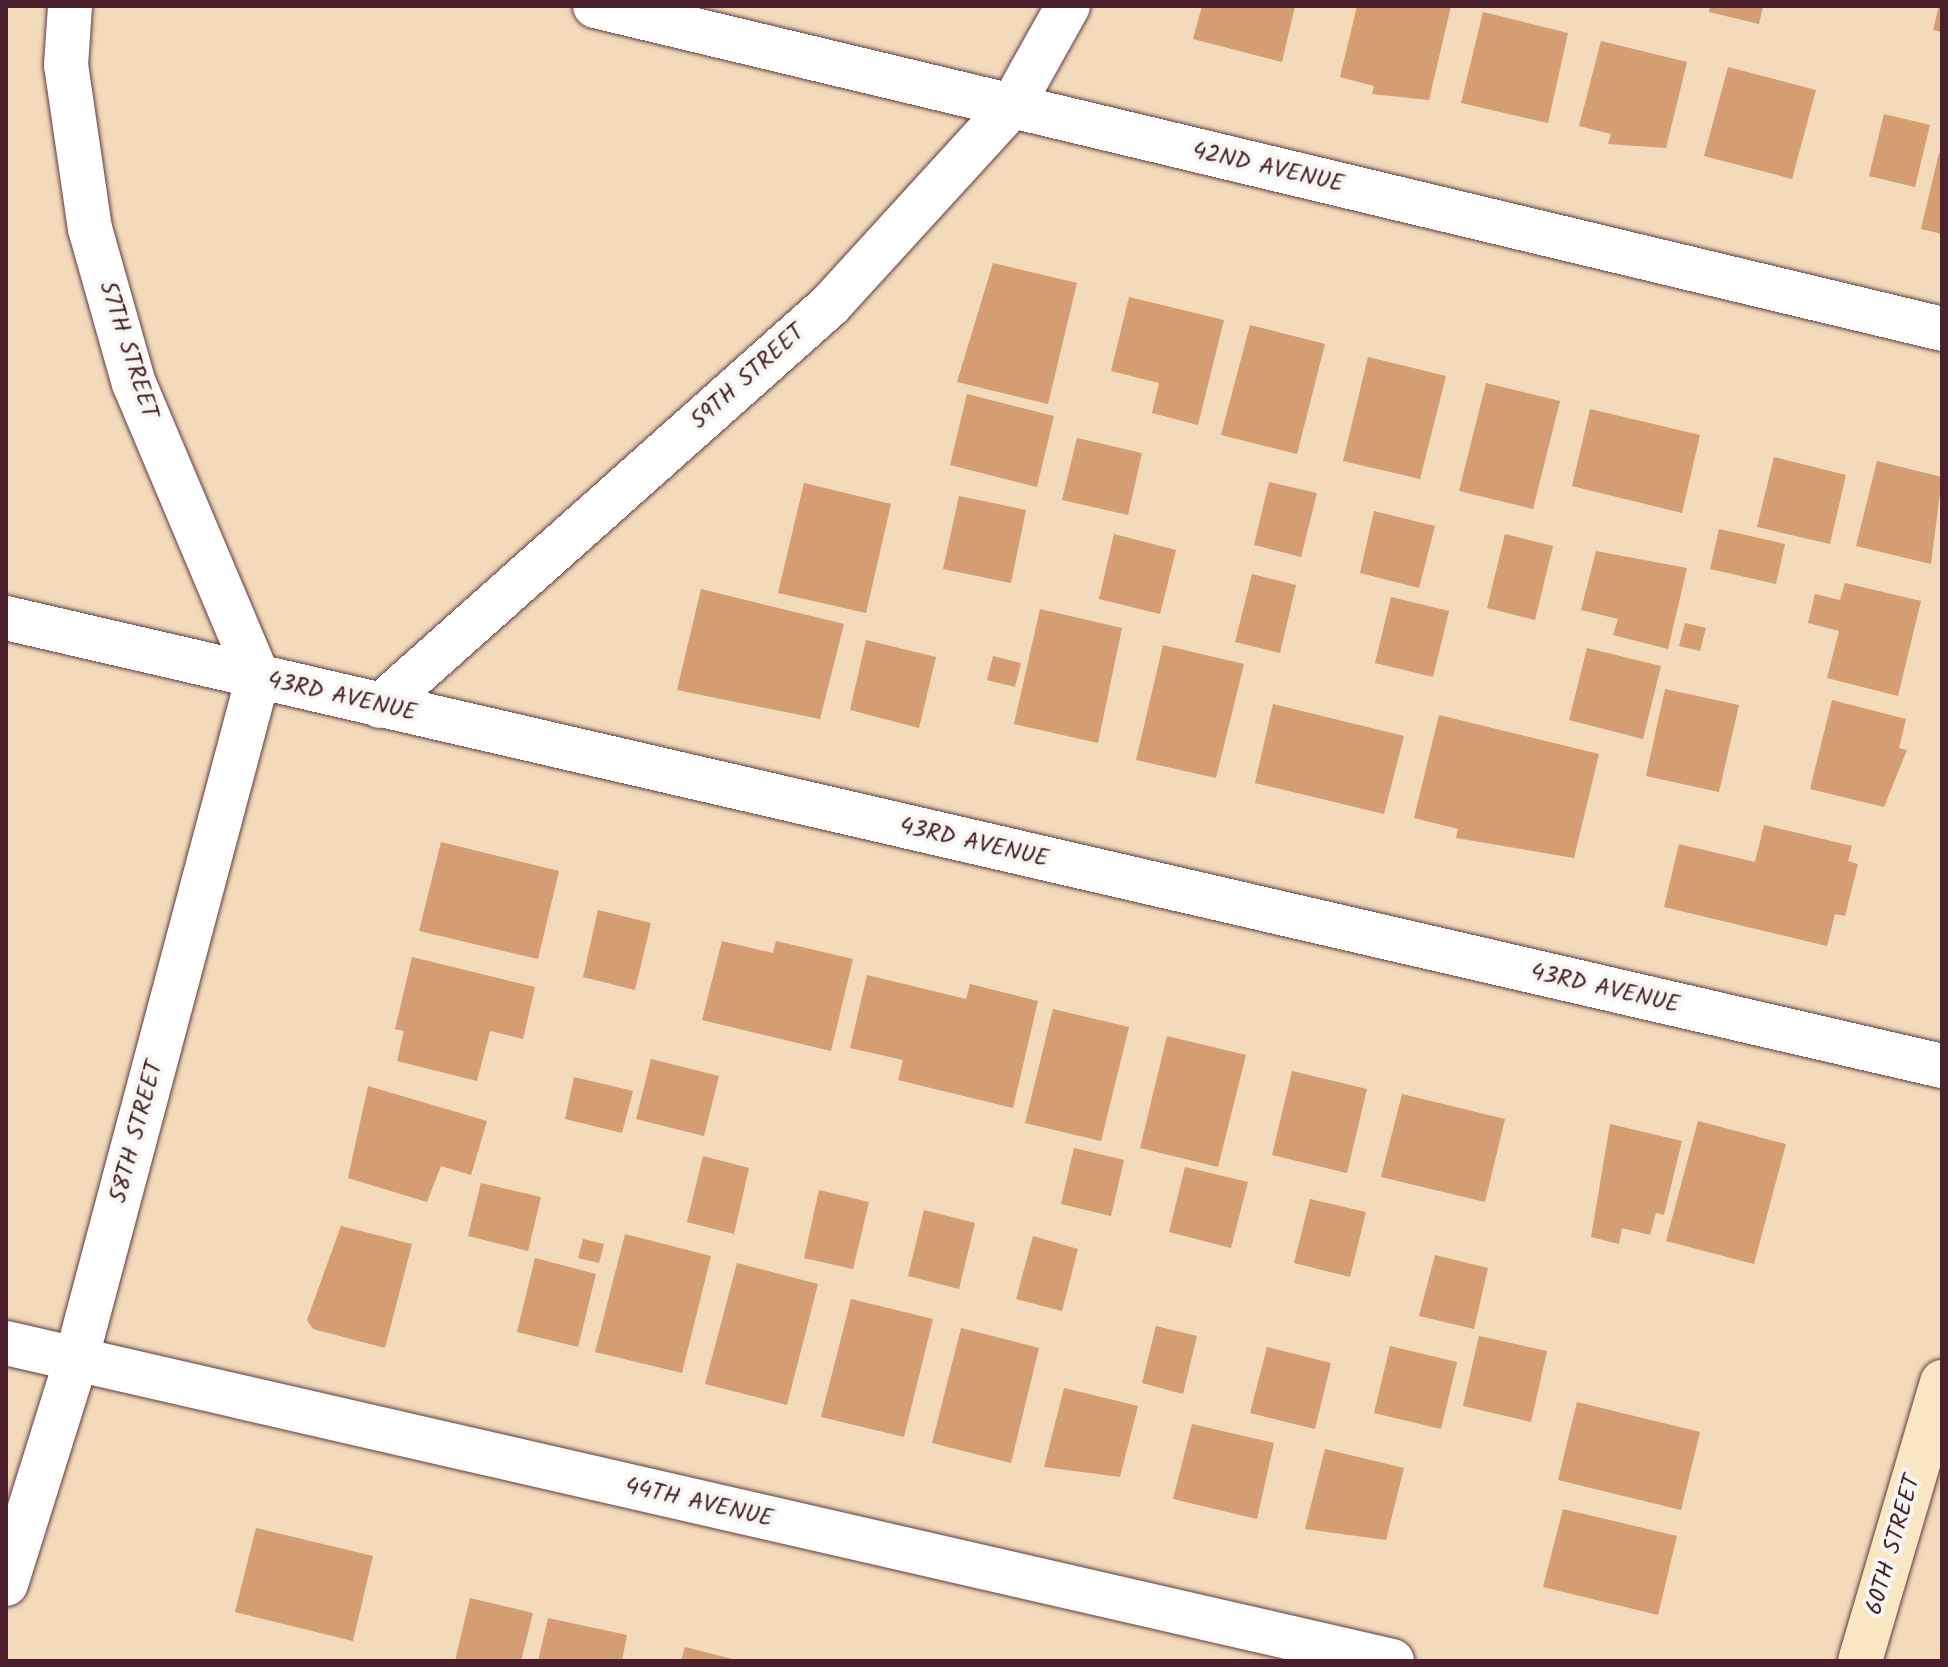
<!DOCTYPE html>
<style>
body{margin:0}
#map{position:relative;width:1948px;height:1667px;overflow:hidden;background:#f2daba;font-family:Kalam,sans-serif}
div>[style]{position:absolute}
.building>*{inset:0;background:#d49d72}
.roads{filter:drop-shadow(0 0 2px #633b40) drop-shadow(0 0 2px #633b40)}
.street>*{height:44px;margin:-22px;padding:0 22px;transform-origin:22px;border-radius:22px;background:#fff}
.secondary>*{height:44px;margin:-22px;padding:0 22px;transform-origin:22px;border-radius:22px;background:#f9e7c3}
span{translate:-50% -50%;white-space:nowrap;text-align:center;line-height:1.15;-webkit-text-stroke:8px #f6f6f2;paint-order:stroke}
.street-label{font-size:24px;color:#4a1f2b}
.frame{position:absolute;inset:0;border:8px solid #4a1f2b;pointer-events:none}
</style>
<div id="map">
<div class="building">
<div style="clip-path:polygon(1202px 6px,1295px 6px,1282px 62px,1193px 39px)"></div>
<div style="clip-path:polygon(1357px 6px,1451px 6px,1429px 100px,1372px 94px,1374px 86px,1340px 77px)"></div>
<div style="clip-path:polygon(1710px 6px,1763px 6px,1759px 24px,1709px 12px)"></div>
<div style="clip-path:polygon(1939px 6px,1942px 6px,1942px 32px,1933px 30px)"></div>
<div style="clip-path:polygon(1483px 12px,1568px 33px,1548px 123px,1461px 103px)"></div>
<div style="clip-path:polygon(1601px 41px,1687px 62px,1666px 148px,1608px 144px,1611px 134px,1579px 126px)"></div>
<div style="clip-path:polygon(1728px 67px,1816px 90px,1792px 179px,1704px 156px)"></div>
<div style="clip-path:polygon(1884px 114px,1930px 125px,1915px 187px,1869px 176px)"></div>
<div style="clip-path:polygon(1939px 153px,1942px 154px,1942px 234px,1921px 229px)"></div>
<div style="clip-path:polygon(993px 263px,1077px 283px,1048px 404px,957px 382px)"></div>
<div style="clip-path:polygon(1129px 297px,1224px 320px,1198px 425px,1152px 413px,1159px 383px,1111px 371px)"></div>
<div style="clip-path:polygon(1250px 325px,1325px 344px,1297px 454px,1221px 435px)"></div>
<div style="clip-path:polygon(1368px 357px,1446px 376px,1420px 479px,1343px 461px)"></div>
<div style="clip-path:polygon(1486px 383px,1560px 401px,1533px 509px,1459px 491px)"></div>
<div style="clip-path:polygon(967px 394px,1054px 416px,1037px 487px,950px 465px)"></div>
<div style="clip-path:polygon(1590px 409px,1700px 435px,1682px 513px,1572px 486px)"></div>
<div style="clip-path:polygon(1077px 438px,1142px 453px,1128px 515px,1062px 500px)"></div>
<div style="clip-path:polygon(1774px 457px,1846px 475px,1830px 544px,1757px 527px)"></div>
<div style="clip-path:polygon(1877px 461px,1942px 477px,1931px 564px,1856px 546px)"></div>
<div style="clip-path:polygon(1269px 482px,1317px 493px,1301px 557px,1254px 545px)"></div>
<div style="clip-path:polygon(804px 483px,891px 504px,866px 613px,778px 593px)"></div>
<div style="clip-path:polygon(959px 496px,1026px 510px,1011px 583px,943px 569px)"></div>
<div style="clip-path:polygon(1374px 511px,1435px 526px,1419px 588px,1360px 573px)"></div>
<div style="clip-path:polygon(1719px 529px,1785px 544px,1776px 584px,1710px 569px)"></div>
<div style="clip-path:polygon(1114px 534px,1176px 550px,1160px 614px,1099px 599px)"></div>
<div style="clip-path:polygon(1505px 534px,1553px 546px,1535px 620px,1487px 608px)"></div>
<div style="clip-path:polygon(1596px 551px,1687px 568px,1668px 649px,1613px 635px,1618px 619px,1581px 610px)"></div>
<div style="clip-path:polygon(1252px 574px,1296px 585px,1280px 653px,1235px 642px)"></div>
<div style="clip-path:polygon(1845px 583px,1921px 601px,1898px 696px,1827px 678px,1839px 631px,1808px 623px,1815px 594px,1840px 600px)"></div>
<div style="clip-path:polygon(701px 589px,844px 624px,820px 719px,677px 690px)"></div>
<div style="clip-path:polygon(1391px 597px,1449px 611px,1433px 677px,1375px 663px)"></div>
<div style="clip-path:polygon(1040px 609px,1122px 628px,1098px 743px,1014px 724px)"></div>
<div style="clip-path:polygon(1685px 623px,1706px 628px,1700px 651px,1679px 646px)"></div>
<div style="clip-path:polygon(866px 640px,936px 657px,919px 728px,850px 710px)"></div>
<div style="clip-path:polygon(1163px 645px,1244px 664px,1216px 778px,1136px 760px)"></div>
<div style="clip-path:polygon(1587px 648px,1661px 666px,1643px 739px,1569px 720px)"></div>
<div style="clip-path:polygon(993px 656px,1021px 663px,1015px 687px,987px 680px)"></div>
<div style="clip-path:polygon(1665px 689px,1739px 705px,1719px 792px,1646px 776px)"></div>
<div style="clip-path:polygon(1832px 700px,1906px 719px,1899px 748px,1907px 750px,1884px 807px,1810px 789px)"></div>
<div style="clip-path:polygon(1273px 704px,1404px 736px,1384px 814px,1255px 783px)"></div>
<div style="clip-path:polygon(1439px 715px,1599px 754px,1574px 858px,1456px 838px,1458px 829px,1414px 818px)"></div>
<div style="clip-path:polygon(1764px 825px,1852px 846px,1848px 861px,1858px 864px,1845px 916px,1835px 914px,1827px 946px,1664px 907px,1679px 844px,1755px 862px)"></div>
<div style="clip-path:polygon(441px 842px,559px 871px,538px 959px,419px 931px)"></div>
<div style="clip-path:polygon(598px 910px,651px 923px,635px 990px,583px 977px)"></div>
<div style="clip-path:polygon(722px 941px,773px 953px,776px 941px,853px 959px,831px 1051px,702px 1020px)"></div>
<div style="clip-path:polygon(412px 957px,535px 987px,523px 1039px,490px 1031px,477px 1081px,397px 1061px,404px 1031px,395px 1029px)"></div>
<div style="clip-path:polygon(867px 975px,966px 999px,970px 984px,1038px 1001px,1013px 1108px,898px 1080px,903px 1060px,850px 1048px)"></div>
<div style="clip-path:polygon(1053px 1009px,1129px 1027px,1101px 1141px,1025px 1123px)"></div>
<div style="clip-path:polygon(1167px 1036px,1246px 1055px,1218px 1167px,1140px 1148px)"></div>
<div style="clip-path:polygon(651px 1059px,719px 1076px,704px 1136px,636px 1119px)"></div>
<div style="clip-path:polygon(1292px 1071px,1367px 1089px,1347px 1173px,1272px 1155px)"></div>
<div style="clip-path:polygon(574px 1077px,633px 1091px,622px 1133px,565px 1119px)"></div>
<div style="clip-path:polygon(368px 1086px,487px 1121px,471px 1175px,441px 1166px,427px 1202px,348px 1178px)"></div>
<div style="clip-path:polygon(1402px 1094px,1505px 1119px,1485px 1202px,1381px 1177px)"></div>
<div style="clip-path:polygon(1698px 1121px,1786px 1144px,1754px 1264px,1666px 1241px)"></div>
<div style="clip-path:polygon(1610px 1124px,1682px 1141px,1664px 1215px,1656px 1213px,1650px 1235px,1622px 1228px,1619px 1244px,1591px 1237px)"></div>
<div style="clip-path:polygon(1074px 1148px,1124px 1160px,1111px 1216px,1061px 1204px)"></div>
<div style="clip-path:polygon(703px 1156px,749px 1168px,734px 1234px,687px 1222px)"></div>
<div style="clip-path:polygon(1185px 1167px,1248px 1182px,1231px 1248px,1169px 1232px)"></div>
<div style="clip-path:polygon(481px 1183px,541px 1197px,528px 1251px,468px 1236px)"></div>
<div style="clip-path:polygon(819px 1190px,869px 1202px,853px 1269px,804px 1258px)"></div>
<div style="clip-path:polygon(1310px 1199px,1366px 1212px,1350px 1277px,1294px 1263px)"></div>
<div style="clip-path:polygon(924px 1210px,975px 1223px,959px 1289px,908px 1276px)"></div>
<div style="clip-path:polygon(341px 1226px,412px 1244px,385px 1348px,313px 1329px,307px 1320px)"></div>
<div style="clip-path:polygon(625px 1234px,711px 1256px,682px 1373px,595px 1352px)"></div>
<div style="clip-path:polygon(1033px 1236px,1078px 1249px,1062px 1311px,1016px 1299px)"></div>
<div style="clip-path:polygon(583px 1239px,604px 1244px,599px 1263px,578px 1258px)"></div>
<div style="clip-path:polygon(1435px 1255px,1488px 1268px,1474px 1329px,1419px 1316px)"></div>
<div style="clip-path:polygon(535px 1258px,596px 1274px,578px 1347px,517px 1332px)"></div>
<div style="clip-path:polygon(737px 1263px,818px 1284px,787px 1405px,705px 1384px)"></div>
<div style="clip-path:polygon(851px 1299px,933px 1319px,904px 1437px,821px 1417px)"></div>
<div style="clip-path:polygon(1156px 1326px,1197px 1336px,1183px 1394px,1142px 1383px)"></div>
<div style="clip-path:polygon(961px 1328px,1039px 1348px,1011px 1463px,932px 1443px)"></div>
<div style="clip-path:polygon(1479px 1336px,1547px 1351px,1531px 1422px,1463px 1406px)"></div>
<div style="clip-path:polygon(1390px 1346px,1457px 1362px,1441px 1429px,1374px 1413px)"></div>
<div style="clip-path:polygon(1267px 1347px,1331px 1363px,1315px 1429px,1250px 1413px)"></div>
<div style="clip-path:polygon(1064px 1388px,1138px 1406px,1120px 1477px,1044px 1467px)"></div>
<div style="clip-path:polygon(1577px 1402px,1700px 1432px,1681px 1510px,1558px 1480px)"></div>
<div style="clip-path:polygon(1192px 1424px,1274px 1443px,1257px 1519px,1173px 1499px)"></div>
<div style="clip-path:polygon(1325px 1449px,1404px 1468px,1386px 1540px,1305px 1529px)"></div>
<div style="clip-path:polygon(1563px 1509px,1677px 1536px,1658px 1615px,1543px 1587px)"></div>
<div style="clip-path:polygon(256px 1528px,373px 1556px,353px 1641px,235px 1612px)"></div>
<div style="clip-path:polygon(470px 1598px,533px 1613px,521px 1661px,455px 1661px)"></div>
<div style="clip-path:polygon(548px 1618px,627px 1635px,622px 1661px,538px 1661px)"></div>
<div style="clip-path:polygon(685px 1647px,736px 1660px,736px 1661px,681px 1661px)"></div>
</div>
<div class="roads">
<div class="street">
<div style="left:595px;top:6px;width:1385px;rotate:13.48deg"></div>
<div style="left:6px;top:618px;width:1987px;rotate:13.03deg"></div>
<div style="left:380px;top:706px;width:603px;rotate:-41.7deg"></div>
<div style="left:830px;top:305px;width:270px;rotate:-47.6deg"></div>
<div style="left:1012px;top:106px;width:115px;rotate:-60.8deg"></div>
<div style="left:6px;top:1343px;width:1422px;rotate:12.92deg"></div>
<div style="left:6px;top:1584px;width:235px;rotate:-72.6deg"></div>
<div style="left:76px;top:1360px;width:707px;rotate:-75.08deg"></div>
<div style="left:258px;top:677px;width:318px;rotate:-112.9deg"></div>
<div style="left:134px;top:384px;width:161px;rotate:-105.8deg"></div>
<div style="left:90px;top:229px;width:166px;rotate:-98.3deg"></div>
<div style="left:66px;top:65px;width:59px;rotate:-86.1deg"></div>
</div>
<div class="secondary">
<div style="left:1860px;top:1661px;width:291px;rotate:-73.6deg"></div>
</div>
</div>
<div class="street-label">
<span style="left:1268px;top:168px;rotate:13deg">42ND AVENUE</span>
<span style="left:128px;top:350px;rotate:72deg">57TH STREET</span>
<span style="left:748px;top:377px;rotate:-42deg">59TH STREET</span>
<span style="left:342px;top:697px;rotate:13deg">43RD AVENUE</span>
<span style="left:974px;top:843px;rotate:13deg">43RD AVENUE</span>
<span style="left:1605px;top:989px;rotate:13deg">43RD AVENUE</span>
<span style="left:137px;top:1132px;rotate:-75deg">58TH STREET</span>
<span style="left:699px;top:1503px;rotate:13deg">44TH AVENUE</span>
<span style="left:1894px;top:1545px;rotate:-74deg">60TH STREET</span>
</div>
<div class="frame"></div>
</div>
